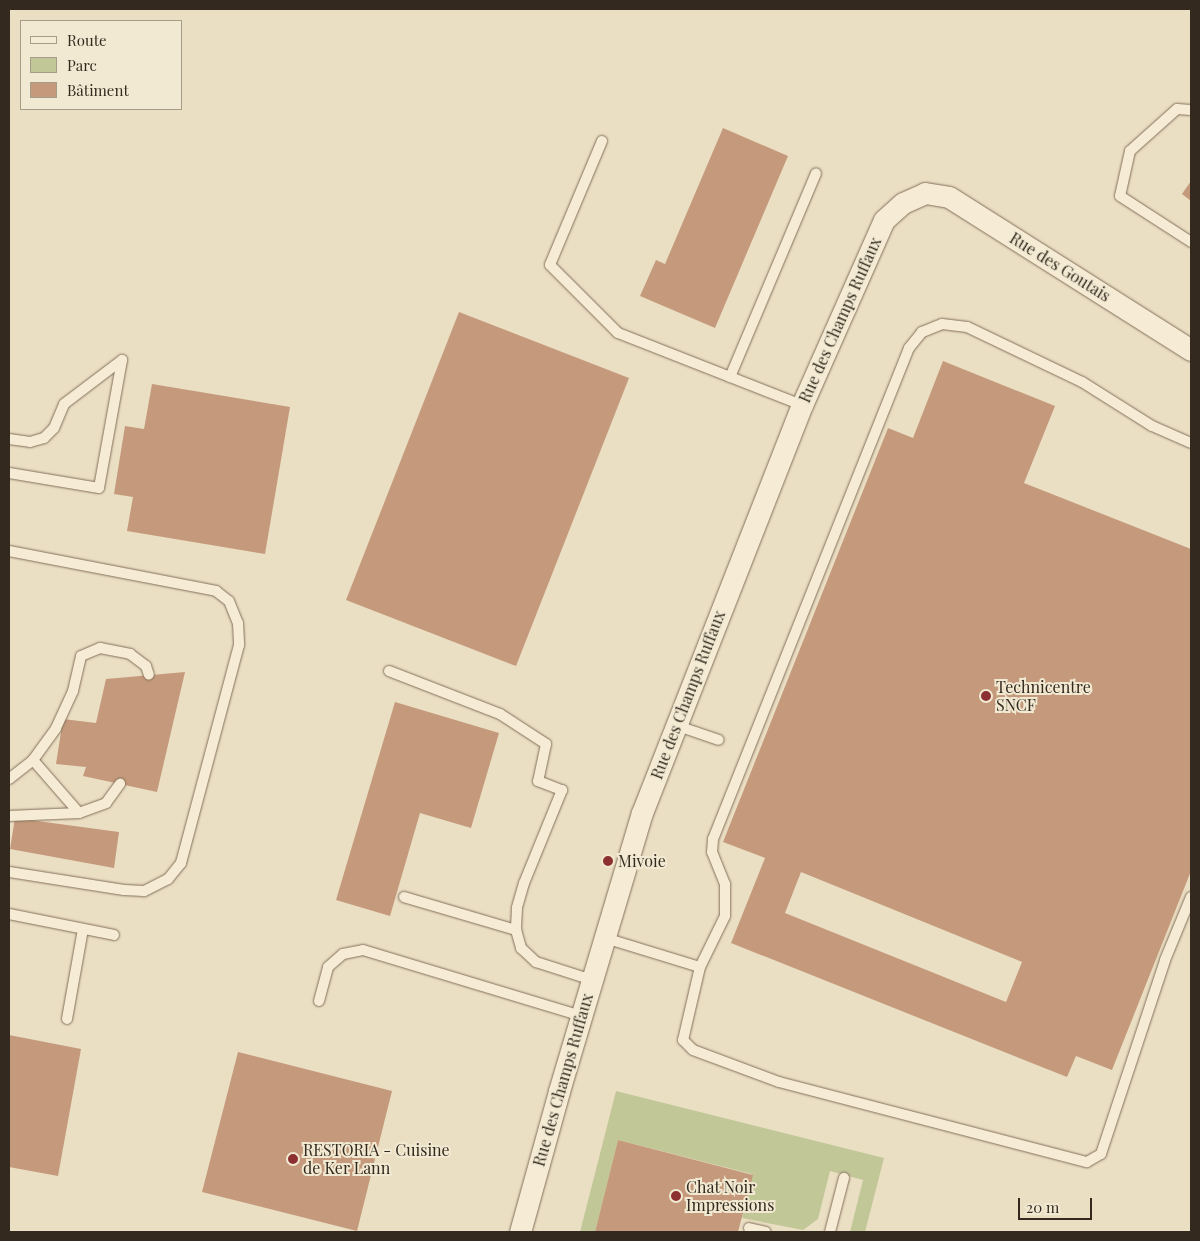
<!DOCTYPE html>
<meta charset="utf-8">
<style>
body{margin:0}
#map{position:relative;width:1200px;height:1241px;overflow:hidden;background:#eadec3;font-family:"Playfair Display",serif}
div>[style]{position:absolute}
.green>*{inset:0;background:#c2c798}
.building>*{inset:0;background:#c59a7c}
.roads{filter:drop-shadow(0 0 1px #83705b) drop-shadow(0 0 1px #83705b)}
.lane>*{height:10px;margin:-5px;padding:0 5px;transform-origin:5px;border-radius:5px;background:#f6ecd5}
.street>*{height:21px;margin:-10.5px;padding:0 10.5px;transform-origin:10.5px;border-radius:10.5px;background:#f6ecd5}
.dots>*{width:14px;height:14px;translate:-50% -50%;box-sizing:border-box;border:2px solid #f2e9d2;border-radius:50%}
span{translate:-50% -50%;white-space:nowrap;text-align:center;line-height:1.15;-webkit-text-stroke:4px #f2e9d2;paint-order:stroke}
.street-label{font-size:16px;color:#34291e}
.poi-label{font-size:16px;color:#34291e}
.left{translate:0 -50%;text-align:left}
.frame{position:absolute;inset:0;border:10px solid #34291e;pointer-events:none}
.legend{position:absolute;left:20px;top:20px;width:162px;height:90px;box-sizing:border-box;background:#f2e9d2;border:1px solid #a69c8a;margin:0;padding:6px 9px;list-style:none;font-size:15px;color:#34291e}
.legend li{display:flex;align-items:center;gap:10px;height:25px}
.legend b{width:25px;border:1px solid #a69c8a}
.scale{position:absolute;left:1018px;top:1198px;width:74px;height:22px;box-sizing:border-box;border:2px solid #34291e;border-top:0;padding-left:6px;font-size:15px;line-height:18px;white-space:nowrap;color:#34291e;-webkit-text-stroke:4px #f2e9d2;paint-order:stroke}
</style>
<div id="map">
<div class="green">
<div style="clip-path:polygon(616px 1091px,884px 1158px,865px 1232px,850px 1232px,863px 1180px,830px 1171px,818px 1219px,803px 1230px,742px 1218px,752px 1174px,618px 1140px,595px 1232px,580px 1232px)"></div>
</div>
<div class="building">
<div style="clip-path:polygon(723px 128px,788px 156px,715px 328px,640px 296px,656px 260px,665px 264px)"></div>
<div style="clip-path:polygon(1191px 181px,1191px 201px,1182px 194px)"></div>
<div style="clip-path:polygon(459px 312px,629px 378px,516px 666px,346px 600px)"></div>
<div style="clip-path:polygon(evenodd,943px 361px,1055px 406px,1024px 483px,1191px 549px,1191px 871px,1112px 1070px,1076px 1056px,1067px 1077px,731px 943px,765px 858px,723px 842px,888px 428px,913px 438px,943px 361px,801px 872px,1022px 962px,1006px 1002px,785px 913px,801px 872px)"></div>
<div style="clip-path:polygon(152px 384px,290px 407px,265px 554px,127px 531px,133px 497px,114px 494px,125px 426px,144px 429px)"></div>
<div style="clip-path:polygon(185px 672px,157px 792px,83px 776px,86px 767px,56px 764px,63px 719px,96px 723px,106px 679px)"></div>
<div style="clip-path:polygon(395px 702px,499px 733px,471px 828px,420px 813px,390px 916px,336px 900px)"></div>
<div style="clip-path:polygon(15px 818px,119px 832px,114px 868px,10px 849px)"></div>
<div style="clip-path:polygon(9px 1035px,81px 1049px,58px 1176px,9px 1167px)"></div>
<div style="clip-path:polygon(238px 1052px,392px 1091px,357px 1231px,202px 1192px)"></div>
<div style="clip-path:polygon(618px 1140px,753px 1175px,738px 1232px,595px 1232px)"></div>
</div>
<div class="roads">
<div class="lane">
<div style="left:1191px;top:110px;width:14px;rotate:-176deg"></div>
<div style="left:1177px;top:109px;width:63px;rotate:138.2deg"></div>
<div style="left:1130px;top:151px;width:46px;rotate:102.5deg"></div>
<div style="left:1120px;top:196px;width:85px;rotate:32.9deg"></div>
<div style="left:602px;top:141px;width:134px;rotate:112.8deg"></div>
<div style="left:550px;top:265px;width:96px;rotate:45deg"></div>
<div style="left:618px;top:333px;width:198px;rotate:21.4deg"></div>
<div style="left:730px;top:377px;width:221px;rotate:-67.1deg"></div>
<div style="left:9px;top:439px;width:21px;rotate:8deg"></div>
<div style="left:30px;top:442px;width:15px;rotate:-16deg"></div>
<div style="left:44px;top:438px;width:14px;rotate:-45deg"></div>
<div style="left:54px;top:428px;width:26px;rotate:-67deg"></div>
<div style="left:64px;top:404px;width:73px;rotate:-37.2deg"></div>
<div style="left:122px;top:360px;width:130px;rotate:100.2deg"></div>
<div style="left:99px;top:488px;width:91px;rotate:-170.5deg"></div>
<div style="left:1191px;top:443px;width:43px;rotate:-156.4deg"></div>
<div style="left:1152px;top:426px;width:83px;rotate:-147.8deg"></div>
<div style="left:1082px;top:382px;width:127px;rotate:-154.4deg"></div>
<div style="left:967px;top:327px;width:25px;rotate:-173deg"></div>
<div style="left:942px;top:324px;width:22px;rotate:158deg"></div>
<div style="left:922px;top:332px;width:21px;rotate:129deg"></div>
<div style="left:909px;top:348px;width:529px;rotate:111.76deg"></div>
<div style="left:713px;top:839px;width:13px;rotate:94deg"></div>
<div style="left:712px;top:852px;width:35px;rotate:68deg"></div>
<div style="left:725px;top:884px;width:32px;rotate:90deg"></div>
<div style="left:725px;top:916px;width:57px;rotate:116.1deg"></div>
<div style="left:700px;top:967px;width:75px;rotate:103.1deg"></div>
<div style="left:683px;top:1040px;width:14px;rotate:45deg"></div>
<div style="left:693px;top:1050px;width:92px;rotate:20.4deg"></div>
<div style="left:779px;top:1082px;width:318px;rotate:14.6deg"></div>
<div style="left:1087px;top:1162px;width:16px;rotate:-30deg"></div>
<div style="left:1101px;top:1154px;width:204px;rotate:-71.7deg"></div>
<div style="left:1165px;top:960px;width:68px;rotate:-67.6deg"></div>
<div style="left:9px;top:551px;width:211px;rotate:10.9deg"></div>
<div style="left:216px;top:591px;width:16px;rotate:38deg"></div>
<div style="left:229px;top:601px;width:24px;rotate:68deg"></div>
<div style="left:238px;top:623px;width:22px;rotate:87deg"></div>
<div style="left:239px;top:645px;width:226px;rotate:104.9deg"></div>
<div style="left:181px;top:863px;width:21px;rotate:129deg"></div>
<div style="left:168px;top:879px;width:27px;rotate:153deg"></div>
<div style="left:144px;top:891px;width:20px;rotate:-177deg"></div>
<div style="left:124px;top:890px;width:116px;rotate:-171.1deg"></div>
<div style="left:389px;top:671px;width:119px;rotate:21.2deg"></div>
<div style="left:500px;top:714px;width:55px;rotate:33.1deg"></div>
<div style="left:546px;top:744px;width:38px;rotate:102deg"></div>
<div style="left:538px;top:781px;width:26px;rotate:21deg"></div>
<div style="left:562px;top:790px;width:100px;rotate:112.2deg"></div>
<div style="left:524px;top:883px;width:26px;rotate:106deg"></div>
<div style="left:517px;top:908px;width:22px;rotate:93deg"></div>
<div style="left:516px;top:930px;width:19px;rotate:74deg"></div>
<div style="left:521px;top:948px;width:21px;rotate:43deg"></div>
<div style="left:536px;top:962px;width:59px;rotate:17.8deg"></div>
<div style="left:675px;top:725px;width:46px;rotate:18.8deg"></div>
<div style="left:33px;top:760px;width:70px;rotate:49deg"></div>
<div style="left:9px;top:779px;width:31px;rotate:-38deg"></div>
<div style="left:33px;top:760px;width:39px;rotate:-54deg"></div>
<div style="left:56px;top:728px;width:41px;rotate:-65.3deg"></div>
<div style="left:73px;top:691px;width:36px;rotate:-77deg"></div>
<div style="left:81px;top:656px;width:21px;rotate:-23deg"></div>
<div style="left:100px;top:648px;width:31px;rotate:11deg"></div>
<div style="left:130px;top:654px;width:20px;rotate:37deg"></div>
<div style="left:146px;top:666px;width:9px;rotate:72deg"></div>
<div style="left:9px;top:816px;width:70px;rotate:-2.5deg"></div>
<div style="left:79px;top:813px;width:29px;rotate:-20deg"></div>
<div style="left:106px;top:803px;width:24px;rotate:-54deg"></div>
<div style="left:404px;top:897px;width:117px;rotate:16.4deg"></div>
<div style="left:9px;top:914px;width:107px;rotate:11.3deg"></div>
<div style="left:605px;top:938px;width:99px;rotate:17deg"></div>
<div style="left:319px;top:1001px;width:35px;rotate:-75deg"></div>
<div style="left:328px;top:967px;width:20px;rotate:-41deg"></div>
<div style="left:343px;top:954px;width:20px;rotate:-11deg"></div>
<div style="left:363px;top:950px;width:229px;rotate:16.8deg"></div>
<div style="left:67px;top:1019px;width:91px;rotate:-79.9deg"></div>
<div style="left:749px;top:1228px;width:17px;rotate:13deg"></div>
<div style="left:830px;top:1232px;width:56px;rotate:-75.5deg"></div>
</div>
<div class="street">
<div style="left:520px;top:1232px;width:146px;rotate:-74.5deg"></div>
<div style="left:559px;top:1091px;width:290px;rotate:-73.4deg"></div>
<div style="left:642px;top:813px;width:438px;rotate:-68.6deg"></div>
<div style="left:802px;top:405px;width:202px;rotate:-66.1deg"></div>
<div style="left:884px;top:220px;width:25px;rotate:-42deg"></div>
<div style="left:903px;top:203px;width:24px;rotate:-24deg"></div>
<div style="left:925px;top:193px;width:24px;rotate:9deg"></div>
<div style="left:949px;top:197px;width:286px;rotate:32.3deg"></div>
</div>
</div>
<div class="dots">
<div style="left:986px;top:696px;background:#8d3031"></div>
<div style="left:608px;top:861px;background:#8d3031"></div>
<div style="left:293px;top:1159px;background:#8d3031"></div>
<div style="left:676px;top:1196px;background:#8d3031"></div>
</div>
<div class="street-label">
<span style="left:1060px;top:267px;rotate:32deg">Rue des Goutais</span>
<span style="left:840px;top:320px;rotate:-66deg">Rue des Champs Ruffaux</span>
<span style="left:688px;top:695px;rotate:-69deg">Rue des Champs Ruffaux</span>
<span style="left:563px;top:1080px;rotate:-74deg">Rue des Champs Ruffaux</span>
</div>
<div class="poi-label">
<span class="left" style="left:996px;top:696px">Technicentre<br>SNCF</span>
<span class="left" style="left:618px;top:861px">Mivoie</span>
<span class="left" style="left:303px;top:1159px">RESTORIA - Cuisine<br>de Ker Lann</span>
<span class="left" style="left:686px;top:1196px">Chat Noir<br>Impressions</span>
</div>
<div class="frame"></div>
<ul class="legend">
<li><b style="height:6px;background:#f6ecd5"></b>Route</li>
<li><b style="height:14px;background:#c2c798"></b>Parc</li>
<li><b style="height:14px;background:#c59a7c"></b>Bâtiment</li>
</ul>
<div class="scale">20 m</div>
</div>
